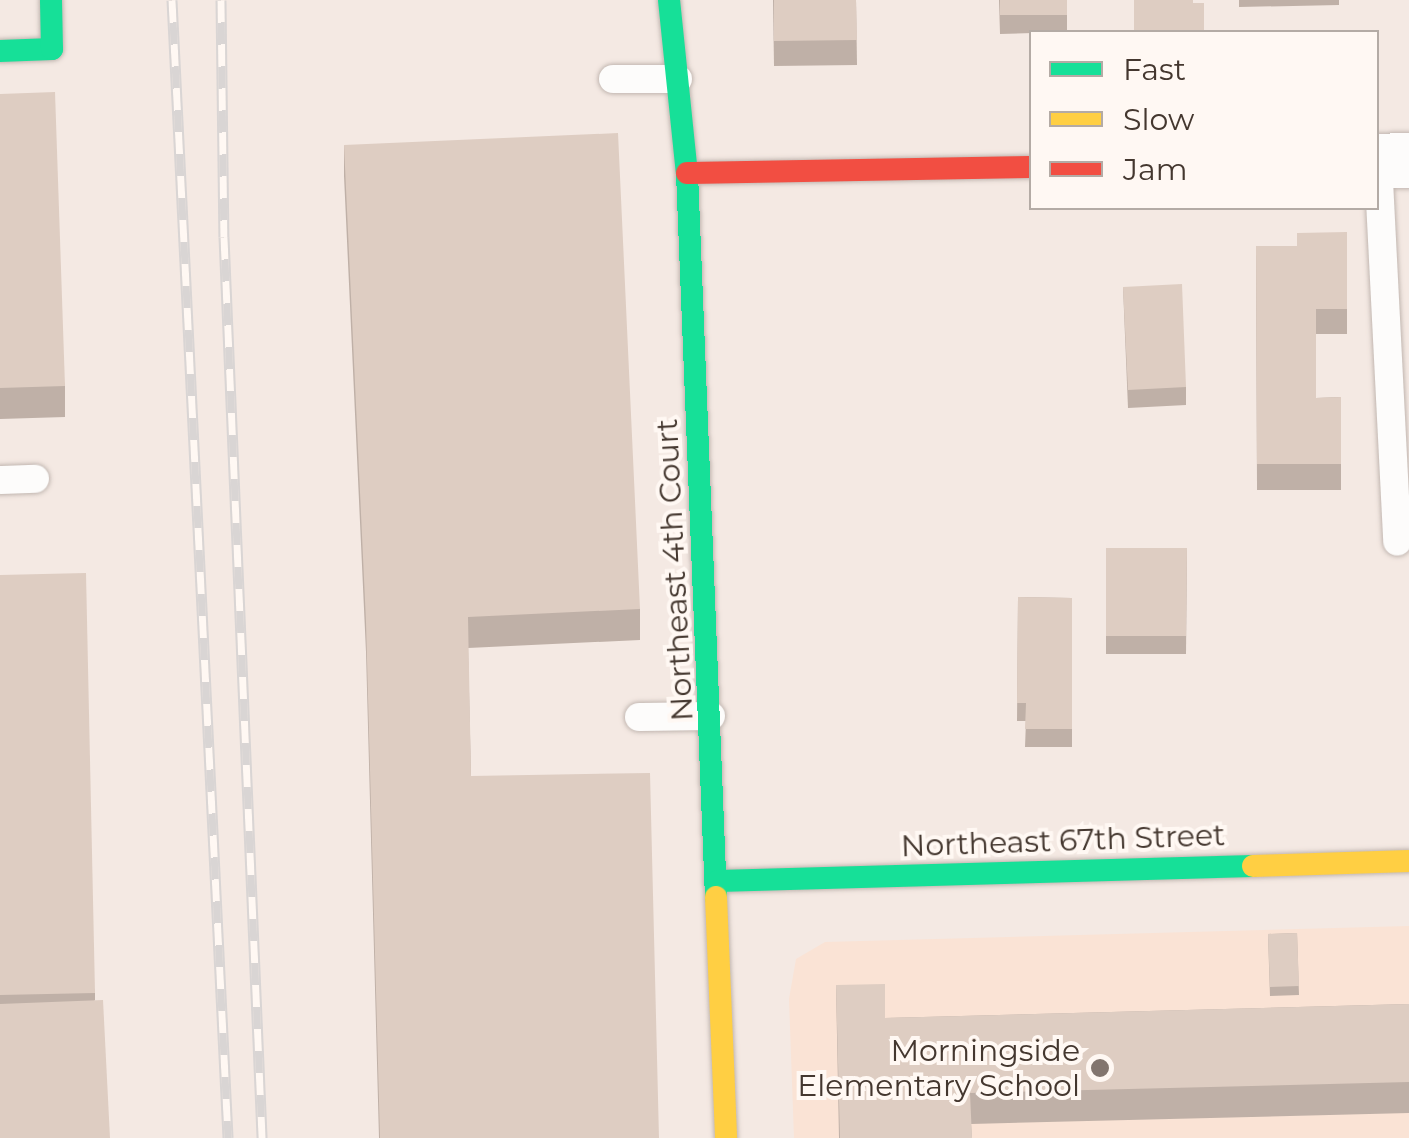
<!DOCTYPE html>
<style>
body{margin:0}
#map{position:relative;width:1409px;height:1138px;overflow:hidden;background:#f4e9e3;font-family:Montserrat,sans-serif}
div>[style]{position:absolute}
.built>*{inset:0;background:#fae3d5}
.roads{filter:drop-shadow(0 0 2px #c2b7b1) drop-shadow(0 0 2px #c2b7b1)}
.lane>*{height:28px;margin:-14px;padding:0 14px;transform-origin:14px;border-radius:14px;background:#fdfcfb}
.street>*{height:55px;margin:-27.5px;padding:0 27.5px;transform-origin:27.5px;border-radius:27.5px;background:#fdfcfb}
.fast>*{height:22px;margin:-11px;padding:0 11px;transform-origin:11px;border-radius:11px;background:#16e098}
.slow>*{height:22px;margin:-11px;padding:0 11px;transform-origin:11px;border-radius:11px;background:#ffcf43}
.jam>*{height:22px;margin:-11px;padding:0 11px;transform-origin:11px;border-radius:11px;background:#f24e42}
.rail>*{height:11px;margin-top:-5.5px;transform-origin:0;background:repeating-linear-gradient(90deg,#fff8f3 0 22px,#d9d5d4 0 44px);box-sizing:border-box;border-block:2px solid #d9d5d4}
.wall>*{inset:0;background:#bfb0a7}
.building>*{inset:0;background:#decdc2}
.dots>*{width:28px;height:28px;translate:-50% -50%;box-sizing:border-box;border:5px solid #fff8f3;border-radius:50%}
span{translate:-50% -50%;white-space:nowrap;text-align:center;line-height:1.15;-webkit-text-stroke:8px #fff8f3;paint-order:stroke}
.street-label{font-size:30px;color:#44372f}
.poi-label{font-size:30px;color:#44372f}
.right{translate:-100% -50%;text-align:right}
.legend{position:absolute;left:1029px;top:30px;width:350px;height:180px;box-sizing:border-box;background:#fff8f3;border:2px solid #b4aba5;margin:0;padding:12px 18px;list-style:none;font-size:30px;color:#44372f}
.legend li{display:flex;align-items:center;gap:20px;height:50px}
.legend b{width:50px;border:2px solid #b4aba5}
</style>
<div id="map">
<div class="built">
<div style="clip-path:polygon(1409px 926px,1409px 1138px,794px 1138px,789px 999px,796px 959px,825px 942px)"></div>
</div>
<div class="roads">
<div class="lane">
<div style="left:613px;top:79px;width:65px"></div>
<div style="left:1378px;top:161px;width:381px;rotate:87.1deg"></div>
<div style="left:0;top:480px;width:35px;rotate:-2deg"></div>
<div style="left:639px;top:717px;width:72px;rotate:-0.8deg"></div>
</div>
<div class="street">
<div style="left:1376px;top:161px;width:33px;rotate:-2deg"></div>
</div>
<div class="fast">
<div style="left:669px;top:0;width:174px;rotate:84.1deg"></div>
<div style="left:687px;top:173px;width:725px;rotate:87.71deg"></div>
<div style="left:0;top:51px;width:52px;rotate:-2.2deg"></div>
<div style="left:52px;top:49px;width:49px;rotate:-91.2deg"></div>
<div style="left:718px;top:881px;width:535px;rotate:-1.61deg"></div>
</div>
<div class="slow">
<div style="left:1253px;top:866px;width:156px;rotate:-1.8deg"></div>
<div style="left:716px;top:897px;width:241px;rotate:87.6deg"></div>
</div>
<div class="jam">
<div style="left:687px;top:173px;width:345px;rotate:-1deg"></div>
</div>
</div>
<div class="rail">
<div style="left:172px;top:0;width:1139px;rotate:87.18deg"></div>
<div style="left:221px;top:0;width:237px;rotate:89.3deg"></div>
<div style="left:224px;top:237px;width:902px;rotate:87.58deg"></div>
</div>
<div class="wall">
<div style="clip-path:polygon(773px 0,856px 0,857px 65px,774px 66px)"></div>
<div style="clip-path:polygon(999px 0,1067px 0,1067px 32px,1000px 34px)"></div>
<div style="clip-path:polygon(1239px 0,1339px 0,1339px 5px,1239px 7px)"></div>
<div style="clip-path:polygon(0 94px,65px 386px,65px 417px,0 419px)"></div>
<div style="clip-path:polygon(344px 145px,640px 609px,640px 640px,468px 648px,471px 776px,659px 1138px,379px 1138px,366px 652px,344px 176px)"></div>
<div style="clip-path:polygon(1347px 232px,1347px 334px,1316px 334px,1316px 398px,1341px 397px,1341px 490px,1257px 490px,1256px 246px,1297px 246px)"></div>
<div style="clip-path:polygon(1123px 287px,1186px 387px,1186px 405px,1128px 408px)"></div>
<div style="clip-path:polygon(1106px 548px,1187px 548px,1186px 654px,1106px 654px)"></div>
<div style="clip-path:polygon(0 575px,95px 993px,95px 1000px,0 1138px)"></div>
<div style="clip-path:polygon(1018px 597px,1072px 598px,1072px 747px,1025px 747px,1026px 721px,1017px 721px)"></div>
<div style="clip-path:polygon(1297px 933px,1299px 995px,1270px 996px,1268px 934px)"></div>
<div style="clip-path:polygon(836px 985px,885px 1018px,1409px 1004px,1409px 1113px,971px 1124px,972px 1138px,839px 1138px)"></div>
</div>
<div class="building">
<div style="clip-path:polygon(774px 0,856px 0,857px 40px,774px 41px)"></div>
<div style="clip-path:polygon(1000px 0,1067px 0,1067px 15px,1000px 15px)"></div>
<div style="clip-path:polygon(1134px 0,1193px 0,1193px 3px,1204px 3px,1204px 30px,1196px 30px,1196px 32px,1134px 32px)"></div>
<div style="clip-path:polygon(55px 92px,65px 386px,0 388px,0 94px)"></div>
<div style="clip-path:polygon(618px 133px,640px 609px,468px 617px,471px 776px,650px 773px,659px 1138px,380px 1138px,366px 622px,344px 145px)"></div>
<div style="clip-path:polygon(1347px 232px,1347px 309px,1316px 309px,1316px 398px,1341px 397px,1341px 464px,1257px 464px,1256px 246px,1297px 246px,1297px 233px)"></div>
<div style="clip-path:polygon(1182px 284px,1186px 387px,1128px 390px,1123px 287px)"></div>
<div style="clip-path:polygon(1106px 548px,1187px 548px,1186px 636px,1106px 636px)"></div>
<div style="clip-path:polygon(86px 573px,95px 993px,0 995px,0 575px)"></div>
<div style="clip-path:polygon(1018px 597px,1072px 598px,1072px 729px,1025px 729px,1026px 703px,1017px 703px)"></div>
<div style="clip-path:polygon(1297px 933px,1299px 986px,1270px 987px,1268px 934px)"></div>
<div style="clip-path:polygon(885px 984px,885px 1018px,1409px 1004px,1409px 1082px,970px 1093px,972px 1138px,840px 1138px,836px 985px)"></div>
<div style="clip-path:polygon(103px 1000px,110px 1138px,0 1138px,0 1004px)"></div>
</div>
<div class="dots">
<div style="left:1100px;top:1068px;background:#82756e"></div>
</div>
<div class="street-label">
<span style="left:675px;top:570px;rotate:-93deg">Northeast 4th Court</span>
<span style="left:1063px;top:841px;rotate:-2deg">Northeast 67th Street</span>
</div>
<div class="poi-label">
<span class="right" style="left:1080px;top:1068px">Morningside<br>Elementary School</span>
</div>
<ul class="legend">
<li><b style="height:12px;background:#16e098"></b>Fast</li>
<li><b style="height:12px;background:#ffcf43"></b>Slow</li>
<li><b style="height:12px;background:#f24e42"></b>Jam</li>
</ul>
</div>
